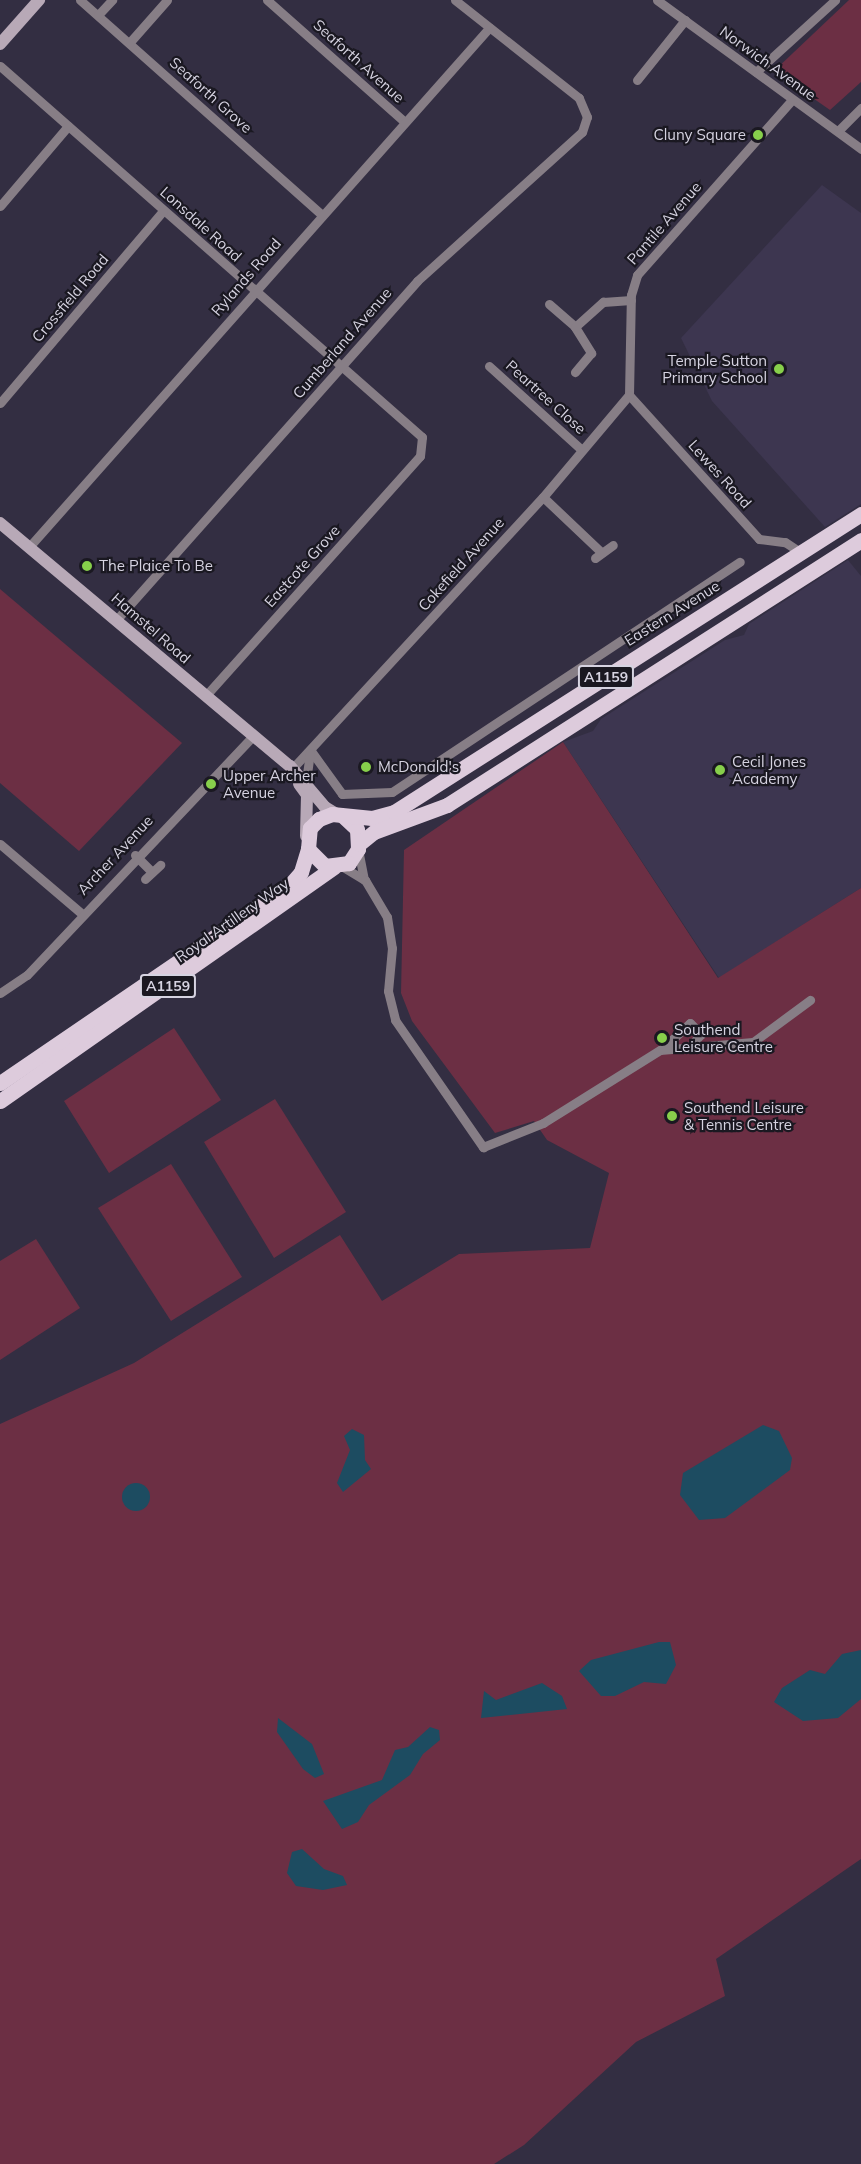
<!DOCTYPE html>
<style>
body{margin:0}
#map{position:relative;width:861px;height:2164px;overflow:hidden;background:#332e42;font-family:Mulish,sans-serif}
div>[style]{position:absolute}
.built>*{inset:0;background:#3d3650}
.green>*{inset:0;background:#6c2f44}
.water>*{inset:0;background:#1d4c61}
.round{border-radius:50%}
.street>*{height:9px;margin:-4.5px;padding:0 4.5px;transform-origin:4.5px;border-radius:4.5px;background:#877e86}
.secondary>*{height:12px;margin:-6px;padding:0 6px;transform-origin:6px;border-radius:6px;background:#b8a9b7}
.primary>*{height:15px;margin:-7.5px;padding:0 7.5px;transform-origin:7.5px;border-radius:7.5px;background:#ddcbdc}
.dots>*{width:16px;height:16px;translate:-50% -50%;box-sizing:border-box;border:3px solid #1a1821;border-radius:50%}
span{translate:-50% -50%;white-space:nowrap;text-align:center;line-height:1.15;-webkit-text-stroke:4.5px #1a1821;paint-order:stroke}
.shield-label span{padding:2px 4px;background:#1a1821;border:2px solid;border-radius:4px;-webkit-text-stroke-width:0}
.shield-label{font-size:14px;color:#d6d3e1;font-weight:700}
.street-label{font-size:15px;color:#d6d3e1}
.poi-label{font-size:15px;color:#d6d3e1}
.right{translate:-100% -50%;text-align:right}
.left{translate:0 -50%;text-align:left}
</style>
<div id="map">
<div class="built">
<div style="clip-path:polygon(822px 185px,861px 213px,861px 504px,825px 527px,712px 401px,681px 338px)"></div>
<div style="clip-path:polygon(848px 560px,861px 576px,861px 888px,719px 978px,563px 742px,593px 731px,601px 719px,725px 640px,744px 635px,749px 624px)"></div>
</div>
<div class="green">
<div style="clip-path:polygon(849px 0,861px 0,861px 82px,830px 110px,774px 71px)"></div>
<div style="clip-path:polygon(0 589px,182px 743px,79px 851px,0 783px)"></div>
<div style="clip-path:polygon(563px 742px,718px 978px,861px 888px,861px 1859px,716px 1959px,725px 1996px,636px 2042px,524px 2145px,494px 2164px,0 2164px,0 1424px,134px 1363px,340px 1235px,382px 1301px,459px 1254px,590px 1248px,609px 1173px,547px 1140px,534px 1121px,495px 1133px,412px 1021px,401px 993px,404px 850px)"></div>
<div style="clip-path:polygon(174px 1028px,221px 1100px,109px 1173px,64px 1101px)"></div>
<div style="clip-path:polygon(275px 1099px,346px 1212px,274px 1258px,204px 1142px)"></div>
<div style="clip-path:polygon(171px 1164px,242px 1277px,171px 1321px,98px 1208px)"></div>
<div style="clip-path:polygon(36px 1239px,80px 1308px,0 1360px,0 1261px)"></div>
</div>
<div class="water">
<div style="clip-path:polygon(763px 1425px,779px 1431px,792px 1458px,790px 1470px,725px 1518px,699px 1520px,680px 1495px,683px 1473px)"></div>
<div style="clip-path:polygon(352px 1429px,364px 1435px,365px 1460px,371px 1469px,343px 1492px,337px 1483px,350px 1450px,344px 1436px)"></div>
<div class="round" style="left:122px;top:1483px;width:28px;height:28px"></div>
<div style="clip-path:polygon(659px 1642px,670px 1642px,676px 1665px,666px 1684px,644px 1682px,615px 1696px,601px 1696px,579px 1671px,591px 1660px)"></div>
<div style="clip-path:polygon(861px 1650px,861px 1699px,838px 1718px,803px 1721px,774px 1702px,782px 1688px,810px 1670px,825px 1674px,842px 1654px)"></div>
<div style="clip-path:polygon(542px 1683px,562px 1696px,567px 1709px,481px 1718px,484px 1691px,496px 1700px)"></div>
<div style="clip-path:polygon(278px 1718px,312px 1744px,324px 1774px,315px 1778px,303px 1769px,277px 1732px)"></div>
<div style="clip-path:polygon(430px 1727px,439px 1730px,440px 1740px,423px 1754px,410px 1775px,369px 1805px,358px 1822px,342px 1829px,323px 1801px,382px 1780px,395px 1750px,408px 1747px)"></div>
<div style="clip-path:polygon(302px 1849px,324px 1869px,343px 1876px,347px 1885px,323px 1890px,296px 1886px,287px 1873px,292px 1852px)"></div>
</div>
<div class="street">
<div style="left:80px;top:0;width:322px;rotate:41.6deg"></div>
<div style="left:267px;top:0;width:183px;rotate:41.5deg"></div>
<div style="left:657px;top:0;width:253px;rotate:36.1deg"></div>
<div style="left:98px;top:15px;width:21px;rotate:-47deg"></div>
<div style="left:130px;top:42px;width:56px;rotate:-48.6deg"></div>
<div style="left:0;top:66px;width:562px;rotate:41.32deg"></div>
<div style="left:422px;top:437px;width:19px;rotate:96deg"></div>
<div style="left:420px;top:456px;width:321px;rotate:131.8deg"></div>
<div style="left:756px;top:72px;width:107px;rotate:-42.3deg"></div>
<div style="left:637px;top:80px;width:77px;rotate:-51.3deg"></div>
<div style="left:838px;top:131px;width:33px;rotate:-45deg"></div>
<div style="left:0;top:206px;width:105px;rotate:-49.6deg"></div>
<div style="left:549px;top:304px;width:35px;rotate:41deg"></div>
<div style="left:575px;top:327px;width:31px;rotate:58deg"></div>
<div style="left:591px;top:353px;width:25px;rotate:130deg"></div>
<div style="left:575px;top:327px;width:38px;rotate:-42deg"></div>
<div style="left:603px;top:302px;width:28px;rotate:-4deg"></div>
<div style="left:489px;top:366px;width:125px;rotate:42.1deg"></div>
<div style="left:629px;top:395px;width:100px;rotate:-88.9deg"></div>
<div style="left:631px;top:295px;width:21px;rotate:-73deg"></div>
<div style="left:637px;top:275px;width:234px;rotate:-48.5deg"></div>
<div style="left:629px;top:395px;width:194px;rotate:47.9deg"></div>
<div style="left:759px;top:539px;width:26px;rotate:7deg"></div>
<div style="left:785px;top:542px;width:18px;rotate:34deg"></div>
<div style="left:0;top:403px;width:252px;rotate:-49.7deg"></div>
<div style="left:543px;top:497px;width:81px;rotate:43.5deg"></div>
<div style="left:29px;top:547px;width:694px;rotate:-48.45deg"></div>
<div style="left:595px;top:558px;width:22px;rotate:-36deg"></div>
<div style="left:118px;top:618px;width:451px;rotate:-48.4deg"></div>
<div style="left:417px;top:281px;width:222px;rotate:-42.1deg"></div>
<div style="left:582px;top:132px;width:16px;rotate:-72deg"></div>
<div style="left:587px;top:117px;width:21px;rotate:-113deg"></div>
<div style="left:579px;top:98px;width:158px;rotate:-141.7deg"></div>
<div style="left:311px;top:751px;width:53px;rotate:54.2deg"></div>
<div style="left:342px;top:794px;width:50px;rotate:-2.3deg"></div>
<div style="left:392px;top:792px;width:417px;rotate:-33.5deg"></div>
<div style="left:290px;top:771px;width:373px;rotate:-47.3deg"></div>
<div style="left:543px;top:497px;width:133px;rotate:-49.9deg"></div>
<div style="left:306px;top:781px;width:28px;rotate:-82deg"></div>
<div style="left:0;top:844px;width:106px;rotate:40.4deg"></div>
<div style="left:358px;top:849px;width:31px;rotate:79deg"></div>
<div style="left:135px;top:855px;width:24px;rotate:45deg"></div>
<div style="left:343px;top:867px;width:26px;rotate:31deg"></div>
<div style="left:365px;top:880px;width:43px;rotate:59.3deg"></div>
<div style="left:387px;top:917px;width:31px;rotate:81deg"></div>
<div style="left:392px;top:948px;width:43px;rotate:95.3deg"></div>
<div style="left:388px;top:991px;width:30px;rotate:76deg"></div>
<div style="left:395px;top:1020px;width:155px;rotate:55.3deg"></div>
<div style="left:483px;top:1147px;width:65px;rotate:-21.8deg"></div>
<div style="left:543px;top:1123px;width:138px;rotate:-32deg"></div>
<div style="left:660px;top:1050px;width:93px;rotate:-4.9deg"></div>
<div style="left:753px;top:1042px;width:71px;rotate:-36.4deg"></div>
<div style="left:145px;top:879px;width:21px;rotate:-43deg"></div>
<div style="left:0;top:993px;width:32px;rotate:-34deg"></div>
<div style="left:27px;top:975px;width:328px;rotate:-46.6deg"></div>
<div style="left:662px;top:1049px;width:38px;rotate:-43deg"></div>
<div style="left:690px;top:1023px;width:16px;rotate:45deg"></div>
<div style="left:701px;top:1034px;width:15px;rotate:132deg"></div>
</div>
<div class="secondary">
<div style="left:0;top:44px;width:59px;rotate:-48.4deg"></div>
<div style="left:0;top:523px;width:378px;rotate:40deg"></div>
<div style="left:290px;top:766px;width:54px;rotate:49.5deg"></div>
<div style="left:325px;top:807px;width:15px;rotate:32deg"></div>
<div style="left:299px;top:784px;width:14px;rotate:54deg"></div>
<div style="left:307px;top:795px;width:41px;rotate:91.4deg"></div>
</div>
<div class="primary">
<div style="left:343px;top:816px;width:19px;rotate:43deg"></div>
<div style="left:357px;top:829px;width:20px;rotate:87deg"></div>
<div style="left:358px;top:849px;width:17px;rotate:123deg"></div>
<div style="left:349px;top:863px;width:24px;rotate:173deg"></div>
<div style="left:325px;top:866px;width:24px;rotate:-135deg"></div>
<div style="left:308px;top:849px;width:21px;rotate:-85deg"></div>
<div style="left:310px;top:828px;width:13px;rotate:-45deg"></div>
<div style="left:319px;top:819px;width:14px;rotate:-21deg"></div>
<div style="left:332px;top:814px;width:40px;rotate:5.7deg"></div>
<div style="left:372px;top:818px;width:23px;rotate:-15deg"></div>
<div style="left:394px;top:812px;width:554px;rotate:-32.54deg"></div>
<div style="left:359px;top:844px;width:19px;rotate:-39deg"></div>
<div style="left:374px;top:832px;width:78px;rotate:-20.3deg"></div>
<div style="left:447px;top:805px;width:492px;rotate:-32.6deg"></div>
<div style="left:0;top:1083px;width:350px;rotate:-34.3deg"></div>
<div style="left:289px;top:886px;width:18px;rotate:-49deg"></div>
<div style="left:301px;top:872px;width:24px;rotate:-73deg"></div>
<div style="left:0;top:1101px;width:408px;rotate:-35deg"></div>
</div>
<div class="dots">
<div style="left:758px;top:135px;background:#87cf4b"></div>
<div style="left:779px;top:369px;background:#87cf4b"></div>
<div style="left:87px;top:566px;background:#87cf4b"></div>
<div style="left:366px;top:767px;background:#87cf4b"></div>
<div style="left:720px;top:770px;background:#87cf4b"></div>
<div style="left:211px;top:784px;background:#87cf4b"></div>
<div style="left:662px;top:1038px;background:#87cf4b"></div>
<div style="left:672px;top:1116px;background:#87cf4b"></div>
</div>
<div class="shield-label">
<span style="left:606px;top:677px">A1159</span>
<span style="left:168px;top:986px">A1159</span>
</div>
<div class="street-label">
<span style="left:359px;top:61px;rotate:42deg">Seaforth Avenue</span>
<span style="left:768px;top:63px;rotate:36deg">Norwich Avenue</span>
<span style="left:211px;top:95px;rotate:42deg">Seaforth Grove</span>
<span style="left:664px;top:223px;rotate:-49deg">Pantile Avenue</span>
<span style="left:201px;top:224px;rotate:42deg">Lonsdale Road</span>
<span style="left:246px;top:277px;rotate:-49deg">Rylands Road</span>
<span style="left:70px;top:298px;rotate:-50deg">Crossfield Road</span>
<span style="left:342px;top:343px;rotate:-49deg">Cumberland Avenue</span>
<span style="left:546px;top:397px;rotate:42deg">Peartree Close</span>
<span style="left:720px;top:474px;rotate:48deg">Lewes Road</span>
<span style="left:461px;top:564px;rotate:-48deg">Cokefield Avenue</span>
<span style="left:302px;top:566px;rotate:-48deg">Eastcote Grove</span>
<span style="left:672px;top:613px;rotate:-32deg">Eastern Avenue</span>
<span style="left:151px;top:628px;rotate:41deg">Hamstel Road</span>
<span style="left:115px;top:855px;rotate:-47deg">Archer Avenue</span>
<span style="left:232px;top:920px;rotate:-35deg">Royal Artillery Way</span>
</div>
<div class="poi-label">
<span class="right" style="left:746px;top:135px">Cluny Square</span>
<span class="right" style="left:767px;top:369px">Temple Sutton<br>Primary School</span>
<span class="left" style="left:99px;top:566px">The Plaice To Be</span>
<span class="left" style="left:732px;top:770px">Cecil Jones<br>Academy</span>
<span class="left" style="left:378px;top:767px">McDonald's</span>
<span class="left" style="left:223px;top:784px">Upper Archer<br>Avenue</span>
<span class="left" style="left:674px;top:1038px">Southend<br>Leisure Centre</span>
<span class="left" style="left:684px;top:1116px">Southend Leisure<br>&amp; Tennis Centre</span>
</div>
</div>
